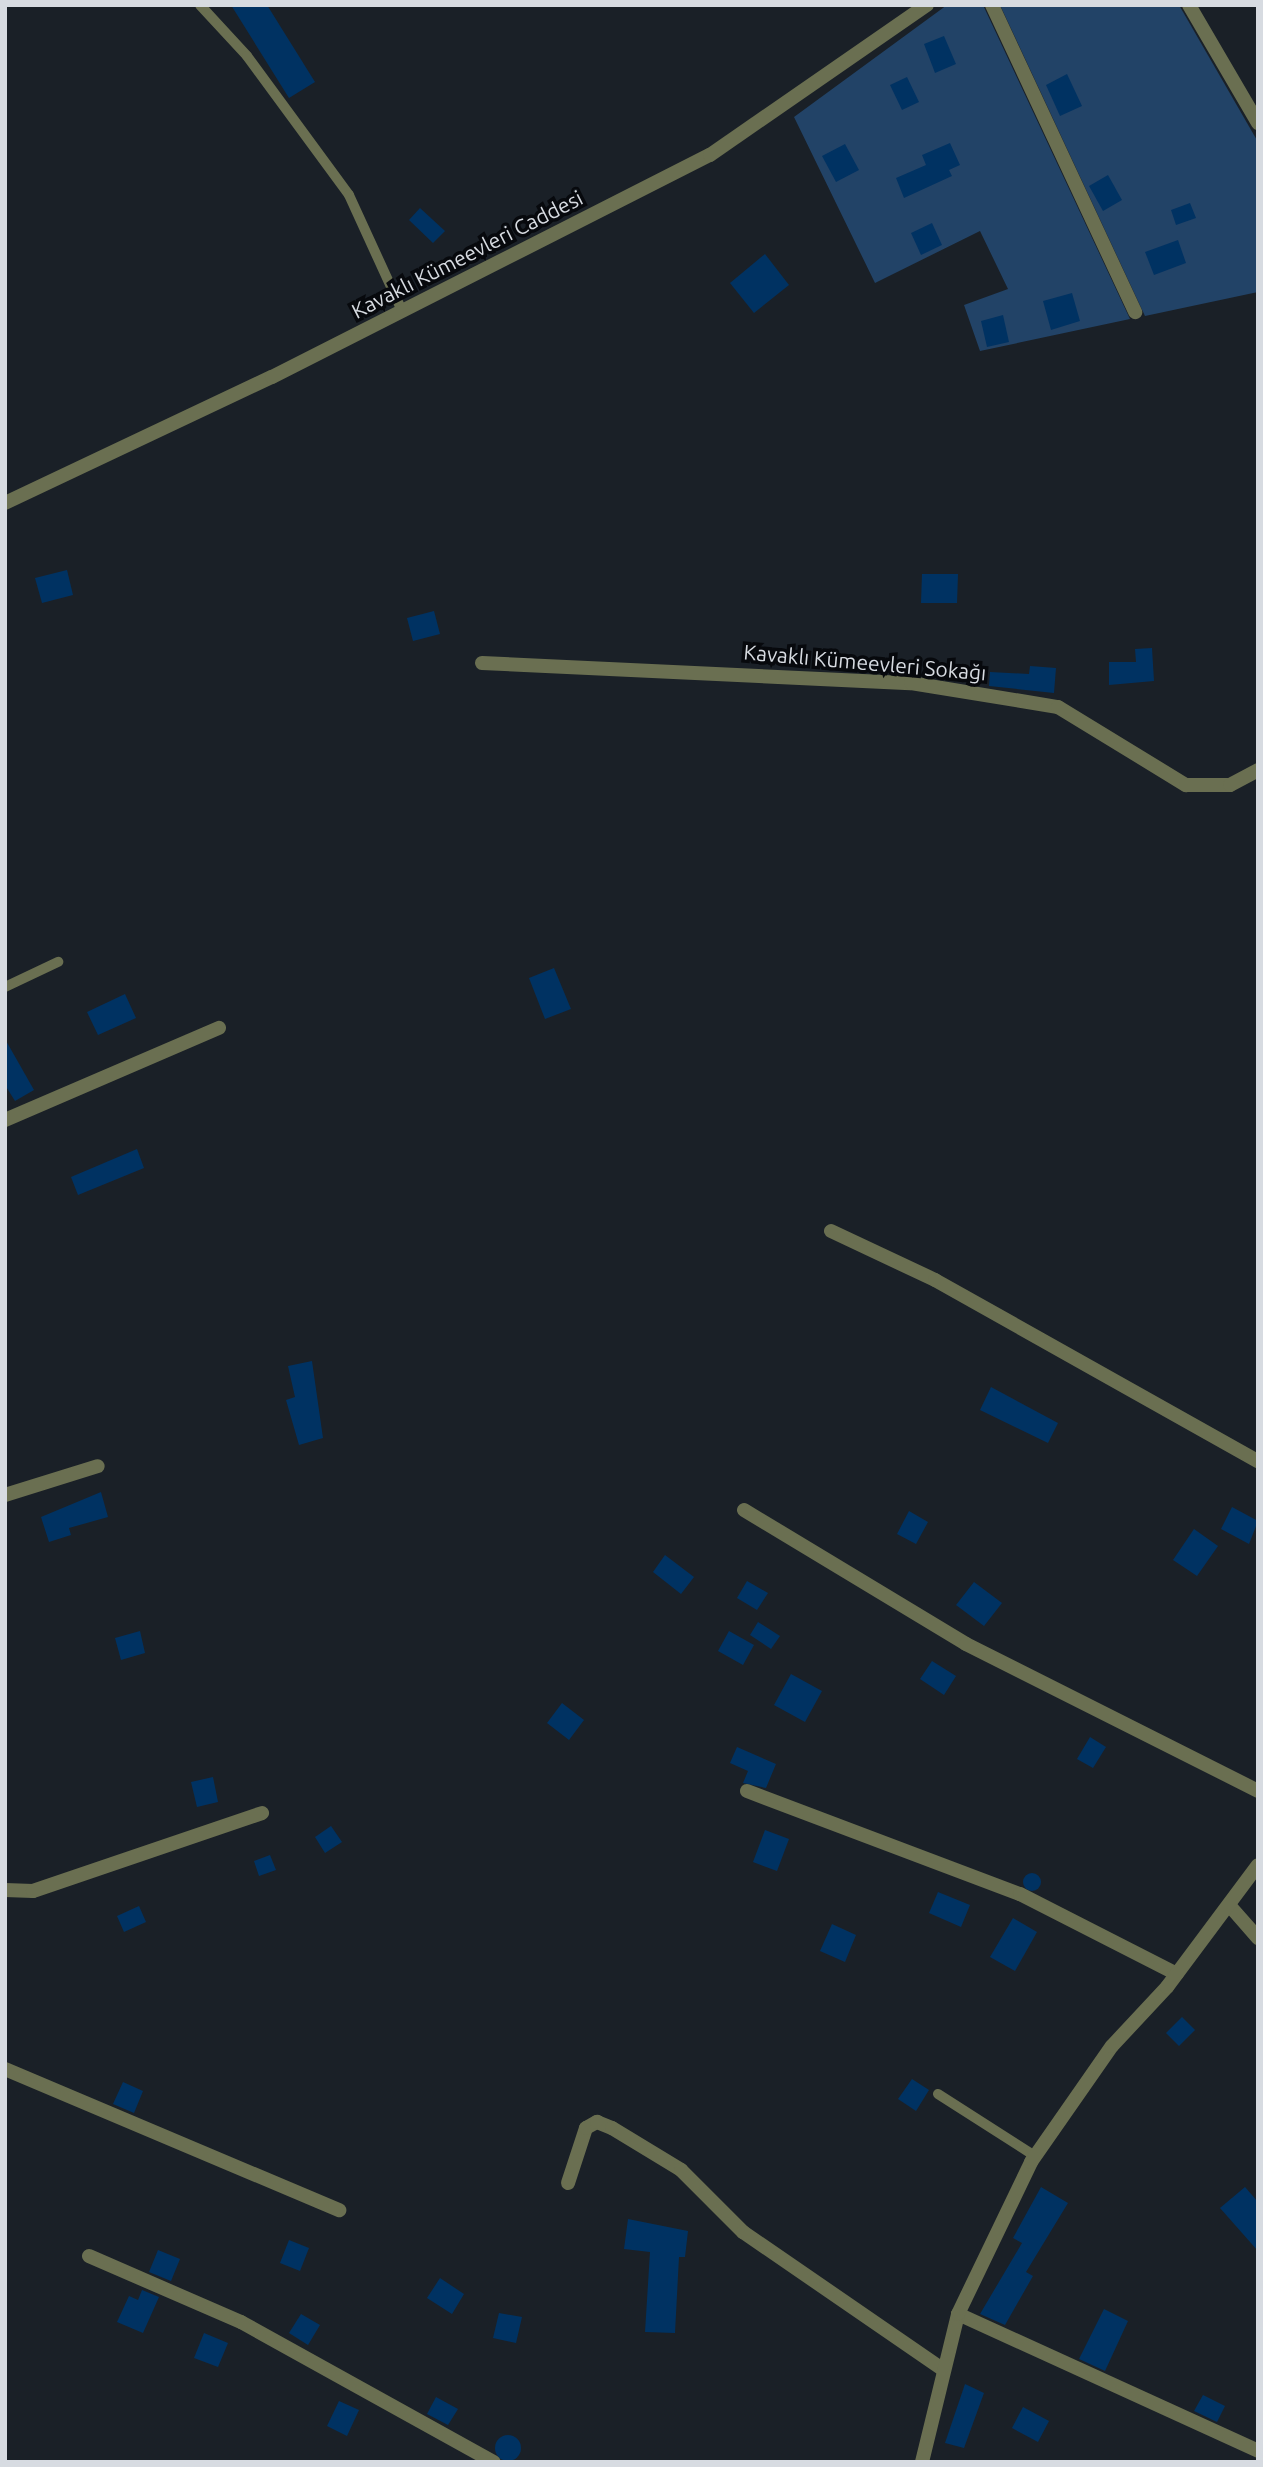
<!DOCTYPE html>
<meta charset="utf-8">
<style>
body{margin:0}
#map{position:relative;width:1263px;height:2467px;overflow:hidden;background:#1a2027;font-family:Ubuntu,sans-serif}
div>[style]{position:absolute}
.green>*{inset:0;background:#224367}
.building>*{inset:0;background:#003262}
.round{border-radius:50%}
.service>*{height:10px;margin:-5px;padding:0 5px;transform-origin:5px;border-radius:5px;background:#6a6f51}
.minor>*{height:14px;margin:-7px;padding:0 7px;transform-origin:7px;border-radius:7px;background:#6a6f51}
.tertiary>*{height:14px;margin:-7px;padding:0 7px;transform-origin:7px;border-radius:7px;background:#6a6f51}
span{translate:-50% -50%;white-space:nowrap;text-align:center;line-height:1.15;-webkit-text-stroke:7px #07090d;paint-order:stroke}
.street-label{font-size:21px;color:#d7dbe1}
.frame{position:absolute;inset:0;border:7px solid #d7dbe1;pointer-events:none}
</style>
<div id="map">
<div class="green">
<div style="clip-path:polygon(947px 5px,983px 5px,1130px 319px,980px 351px,964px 305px,1008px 289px,980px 231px,875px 283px,794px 117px)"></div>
<div style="clip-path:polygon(1000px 5px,1179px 5px,1258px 142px,1258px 292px,1145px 316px)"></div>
</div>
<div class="building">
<div style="clip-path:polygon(231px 5px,267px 5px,315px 82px,289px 98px)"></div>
<div style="clip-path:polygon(944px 36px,956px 64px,935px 73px,924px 44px)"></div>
<div style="clip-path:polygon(1067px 74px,1082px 106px,1060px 116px,1046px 85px)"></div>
<div style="clip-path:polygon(907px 77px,919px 102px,902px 110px,890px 85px)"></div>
<div style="clip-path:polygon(950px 143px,960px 165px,949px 170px,952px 176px,904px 198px,896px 178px,926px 165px,922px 155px)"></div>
<div style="clip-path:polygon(845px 144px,859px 170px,836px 182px,822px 156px)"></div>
<div style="clip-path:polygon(1108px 175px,1122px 200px,1103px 211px,1089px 186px)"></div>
<div style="clip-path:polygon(1190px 203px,1196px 218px,1176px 225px,1171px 210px)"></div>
<div style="clip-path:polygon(420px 208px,445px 231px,433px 243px,409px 220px)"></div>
<div style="clip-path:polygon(932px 223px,942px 245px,921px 255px,911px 233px)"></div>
<div style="clip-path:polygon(1178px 240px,1186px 263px,1154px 275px,1145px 252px)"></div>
<div style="clip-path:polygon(765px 254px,789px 285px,754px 313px,730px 283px)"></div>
<div style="clip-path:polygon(1072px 293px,1080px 321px,1051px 330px,1043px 301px)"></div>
<div style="clip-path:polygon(1003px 315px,1009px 342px,987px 347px,981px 321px)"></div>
<div style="clip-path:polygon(67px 570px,73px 595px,42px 603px,35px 578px)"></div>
<div style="clip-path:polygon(922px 574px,958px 574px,957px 603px,921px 603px)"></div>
<div style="clip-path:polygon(434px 611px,440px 634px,413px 641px,407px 618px)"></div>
<div style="clip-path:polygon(1152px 648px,1154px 681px,1109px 685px,1109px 662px,1136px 662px,1135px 649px)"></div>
<div style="clip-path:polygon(1030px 666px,1056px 668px,1054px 693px,989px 686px,990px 672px,1029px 674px)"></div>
<div style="clip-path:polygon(554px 968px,571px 1009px,545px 1019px,529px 978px)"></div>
<div style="clip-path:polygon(125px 994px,136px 1018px,98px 1035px,87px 1012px)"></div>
<div style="clip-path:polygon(5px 1039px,34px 1090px,15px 1101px,5px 1085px)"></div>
<div style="clip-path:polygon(137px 1149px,144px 1168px,78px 1195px,71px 1177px)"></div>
<div style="clip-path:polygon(312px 1361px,323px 1438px,299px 1445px,286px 1400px,295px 1397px,288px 1366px)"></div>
<div style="clip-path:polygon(991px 1387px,1058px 1423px,1048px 1443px,980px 1410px)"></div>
<div style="clip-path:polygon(101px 1492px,108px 1517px,69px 1528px,71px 1535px,49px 1542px,41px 1517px)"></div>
<div style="clip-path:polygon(1232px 1507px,1258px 1521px,1249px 1544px,1221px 1529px)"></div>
<div style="clip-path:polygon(909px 1511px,928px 1522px,916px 1544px,897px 1534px)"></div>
<div style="clip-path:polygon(1194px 1529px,1218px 1546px,1197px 1576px,1173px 1560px)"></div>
<div style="clip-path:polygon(665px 1555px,694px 1577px,681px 1594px,653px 1572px)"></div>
<div style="clip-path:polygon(747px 1581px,768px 1593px,757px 1610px,737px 1598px)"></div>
<div style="clip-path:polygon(974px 1582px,1002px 1603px,984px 1626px,956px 1605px)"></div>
<div style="clip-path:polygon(758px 1622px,780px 1636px,771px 1649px,750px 1635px)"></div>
<div style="clip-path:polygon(140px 1631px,145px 1653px,121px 1660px,115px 1638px)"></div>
<div style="clip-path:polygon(729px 1631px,754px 1645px,743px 1665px,718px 1651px)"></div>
<div style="clip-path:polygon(932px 1661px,956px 1676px,944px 1695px,920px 1679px)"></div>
<div style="clip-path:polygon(791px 1674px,822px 1691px,805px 1722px,774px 1705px)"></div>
<div style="clip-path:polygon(562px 1703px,584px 1720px,569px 1740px,547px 1723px)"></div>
<div style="clip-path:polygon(1090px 1737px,1106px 1747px,1093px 1768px,1077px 1759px)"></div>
<div style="clip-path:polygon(737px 1747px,776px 1764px,766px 1788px,743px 1783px,748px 1771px,730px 1763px)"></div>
<div style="clip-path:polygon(213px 1777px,218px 1802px,197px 1807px,191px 1782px)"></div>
<div style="clip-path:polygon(331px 1826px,342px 1842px,325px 1853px,315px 1837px)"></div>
<div style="clip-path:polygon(765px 1830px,789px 1839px,777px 1871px,753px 1862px)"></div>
<div style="clip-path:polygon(270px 1855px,276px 1870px,259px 1876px,254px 1861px)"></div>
<div class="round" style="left:1023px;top:1873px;width:18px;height:18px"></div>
<div style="clip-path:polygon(938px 1892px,970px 1905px,961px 1927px,929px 1913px)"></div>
<div style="clip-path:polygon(139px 1906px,146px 1922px,124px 1932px,117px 1916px)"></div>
<div style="clip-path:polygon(1013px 1918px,1037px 1932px,1015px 1971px,990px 1957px)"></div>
<div style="clip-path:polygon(832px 1924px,856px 1935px,845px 1962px,820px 1951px)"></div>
<div style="clip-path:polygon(1182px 2017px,1195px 2030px,1179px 2046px,1166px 2033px)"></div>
<div style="clip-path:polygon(912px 2079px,929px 2090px,916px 2111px,898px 2099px)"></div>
<div style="clip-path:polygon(123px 2082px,143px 2091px,134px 2113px,113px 2104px)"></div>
<div style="clip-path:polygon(1041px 2187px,1068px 2203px,1026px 2272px,1033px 2276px,1005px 2325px,980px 2314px,1022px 2243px,1013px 2238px)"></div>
<div style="clip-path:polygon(1245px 2187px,1258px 2202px,1258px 2251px,1220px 2208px)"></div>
<div style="clip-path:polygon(628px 2219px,688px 2231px,685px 2257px,679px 2257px,675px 2333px,645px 2332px,650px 2252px,624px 2249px)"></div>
<div style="clip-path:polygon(289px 2240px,309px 2248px,300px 2271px,280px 2263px)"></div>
<div style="clip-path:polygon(158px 2250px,180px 2259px,171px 2281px,149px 2272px)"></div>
<div style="clip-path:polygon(440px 2278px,464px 2294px,452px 2314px,427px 2298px)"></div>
<div style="clip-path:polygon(142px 2290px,159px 2297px,143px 2333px,117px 2322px,129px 2296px,138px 2300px)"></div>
<div style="clip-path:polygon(1104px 2309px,1128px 2321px,1105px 2371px,1079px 2359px)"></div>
<div style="clip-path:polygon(499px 2313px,522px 2317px,516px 2343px,493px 2338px)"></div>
<div style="clip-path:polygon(301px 2314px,320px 2325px,308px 2345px,289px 2333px)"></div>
<div style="clip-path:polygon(204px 2333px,228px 2343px,218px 2367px,194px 2358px)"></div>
<div style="clip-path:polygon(965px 2384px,984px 2393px,964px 2448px,945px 2443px)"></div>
<div style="clip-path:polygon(1203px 2395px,1225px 2406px,1217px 2422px,1194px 2411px)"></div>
<div style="clip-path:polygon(436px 2397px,458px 2409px,448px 2425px,427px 2414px)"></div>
<div style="clip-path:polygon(339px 2401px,359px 2410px,347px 2436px,327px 2426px)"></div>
<div style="clip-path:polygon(1023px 2407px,1049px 2421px,1038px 2442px,1012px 2428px)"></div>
<div class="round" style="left:495px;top:2435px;width:26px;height:26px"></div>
</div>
<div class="service">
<div style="left:200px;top:5px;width:69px;rotate:47.3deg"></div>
<div style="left:247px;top:56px;width:172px;rotate:53.7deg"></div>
<div style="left:349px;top:195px;width:128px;rotate:65.4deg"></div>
<div style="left:5px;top:987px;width:59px;rotate:-25.3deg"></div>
<div style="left:938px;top:2094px;width:115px;rotate:32.6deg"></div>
</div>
<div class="minor">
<div style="left:992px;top:5px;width:339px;rotate:65deg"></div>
<div style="left:1189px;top:5px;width:137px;rotate:59.7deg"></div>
<div style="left:482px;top:663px;width:429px;rotate:2.7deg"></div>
<div style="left:911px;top:683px;width:149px;rotate:9.3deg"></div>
<div style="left:1058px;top:707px;width:150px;rotate:31.4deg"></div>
<div style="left:1186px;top:785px;width:44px"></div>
<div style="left:1230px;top:785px;width:32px;rotate:-28deg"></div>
<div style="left:5px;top:1120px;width:233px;rotate:-23.3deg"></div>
<div style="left:831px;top:1231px;width:115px;rotate:25.2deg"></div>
<div style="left:935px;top:1280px;width:370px;rotate:29.3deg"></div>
<div style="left:5px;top:1495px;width:97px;rotate:-17.3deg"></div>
<div style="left:744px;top:1510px;width:259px;rotate:31.1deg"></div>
<div style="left:966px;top:1644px;width:327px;rotate:26.7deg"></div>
<div style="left:747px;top:1791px;width:292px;rotate:20.7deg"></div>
<div style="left:1020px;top:1894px;width:176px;rotate:27deg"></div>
<div style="left:5px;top:1890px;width:28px;rotate:2deg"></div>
<div style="left:33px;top:1891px;width:242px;rotate:-18.8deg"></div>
<div style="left:1229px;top:1905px;width:44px;rotate:48.7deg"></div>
<div style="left:5px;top:2069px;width:363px;rotate:22.9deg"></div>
<div style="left:568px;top:2183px;width:58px;rotate:-71.9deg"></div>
<div style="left:586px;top:2128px;width:13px;rotate:-29deg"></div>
<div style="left:597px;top:2122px;width:16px;rotate:22deg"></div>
<div style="left:612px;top:2128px;width:81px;rotate:31.3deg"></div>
<div style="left:681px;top:2170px;width:88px;rotate:45deg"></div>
<div style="left:743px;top:2232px;width:240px;rotate:34.5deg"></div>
<div style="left:89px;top:2256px;width:166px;rotate:23.5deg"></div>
<div style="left:241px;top:2322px;width:289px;rotate:29deg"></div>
<div style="left:958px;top:2314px;width:330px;rotate:24.5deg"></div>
<div style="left:922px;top:2462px;width:152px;rotate:-76.3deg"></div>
<div style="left:958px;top:2314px;width:169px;rotate:-64.3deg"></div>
<div style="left:1031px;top:2162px;width:141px;rotate:-55.1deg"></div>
<div style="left:1112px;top:2046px;width:81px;rotate:-47deg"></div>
<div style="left:1167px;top:1987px;width:152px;rotate:-53.3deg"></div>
</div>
<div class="tertiary">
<div style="left:5px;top:503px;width:295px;rotate:-25.3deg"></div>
<div style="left:272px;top:377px;width:491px;rotate:-26.9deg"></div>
<div style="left:710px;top:155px;width:264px;rotate:-34.7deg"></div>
</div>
<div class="street-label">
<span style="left:467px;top:254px;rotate:-27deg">Kavaklı Kümeevleri Caddesi</span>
<span style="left:865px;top:662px;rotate:5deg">Kavaklı Kümeevleri Sokağı</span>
</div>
<div class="frame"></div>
</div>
